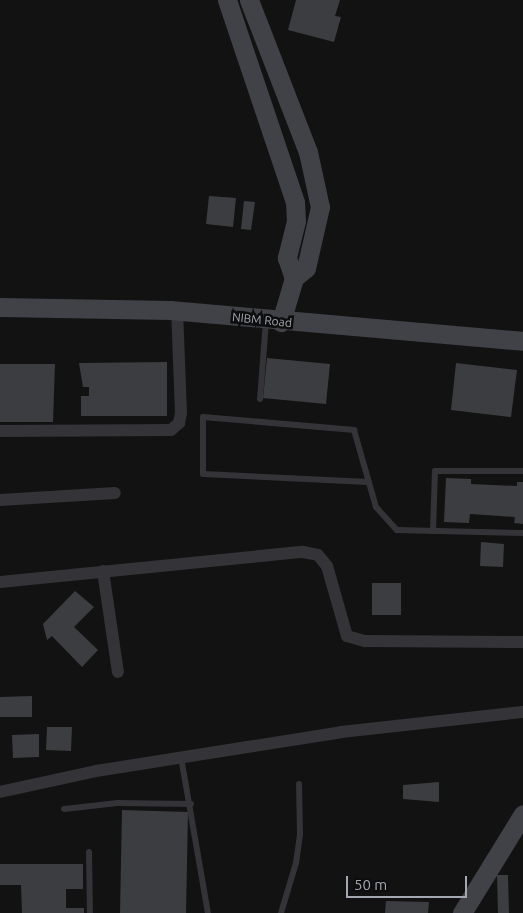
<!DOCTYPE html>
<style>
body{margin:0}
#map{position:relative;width:523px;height:913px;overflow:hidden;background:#121213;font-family:Ubuntu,sans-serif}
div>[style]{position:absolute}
.building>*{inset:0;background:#3c3d40}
.lane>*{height:6px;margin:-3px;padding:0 3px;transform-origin:3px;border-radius:3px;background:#333338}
.street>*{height:12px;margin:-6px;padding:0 6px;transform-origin:6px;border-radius:6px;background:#333338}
.secondary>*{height:19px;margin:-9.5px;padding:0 9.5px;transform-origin:9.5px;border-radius:9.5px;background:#414248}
span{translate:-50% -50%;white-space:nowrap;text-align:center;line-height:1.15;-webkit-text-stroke:5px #0d0d0e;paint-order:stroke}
.street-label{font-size:12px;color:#a4a8b3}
.scale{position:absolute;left:346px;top:876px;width:121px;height:22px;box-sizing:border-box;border:2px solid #a4a8b3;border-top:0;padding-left:6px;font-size:15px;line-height:18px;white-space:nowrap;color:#a4a8b3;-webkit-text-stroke:4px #0d0d0e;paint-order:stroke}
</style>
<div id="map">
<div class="building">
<div style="clip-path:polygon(296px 0,340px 0,335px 16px,341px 17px,334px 42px,288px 30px)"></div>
<div style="clip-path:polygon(209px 196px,236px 198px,233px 227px,206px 224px)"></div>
<div style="clip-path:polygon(244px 201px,255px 202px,251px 230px,241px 229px)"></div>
<div style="clip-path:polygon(267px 358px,330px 364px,326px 404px,263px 398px)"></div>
<div style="clip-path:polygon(167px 362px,167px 416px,81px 416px,81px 396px,89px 396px,89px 387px,83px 387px,79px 363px)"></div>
<div style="clip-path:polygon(456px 363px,517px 370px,511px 417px,451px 410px)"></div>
<div style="clip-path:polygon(0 364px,55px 364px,53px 422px,0 422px)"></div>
<div style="clip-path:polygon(446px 478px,471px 479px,471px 484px,517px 486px,517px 482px,523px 482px,523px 524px,514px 523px,515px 517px,470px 514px,469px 523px,444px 522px)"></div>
<div style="clip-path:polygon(481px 542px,504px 544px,503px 567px,480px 566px)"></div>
<div style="clip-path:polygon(372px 583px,401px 583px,401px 615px,372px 615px)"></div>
<div style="clip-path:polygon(75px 591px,94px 607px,74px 627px,98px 650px,82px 667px,52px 636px,47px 640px,43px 624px)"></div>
<div style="clip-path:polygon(32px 696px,32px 717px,0 717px,0 697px)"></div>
<div style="clip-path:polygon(47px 727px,72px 727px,71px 751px,46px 750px)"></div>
<div style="clip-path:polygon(39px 734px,39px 757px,13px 758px,12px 735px)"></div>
<div style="clip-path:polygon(439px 782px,439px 802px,403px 799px,403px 785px)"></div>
<div style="clip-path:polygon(122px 810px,188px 812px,186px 913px,120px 913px)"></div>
<div style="clip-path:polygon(0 864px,83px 864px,83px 889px,66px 889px,66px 908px,84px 908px,84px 913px,22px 913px,21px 885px,0 885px)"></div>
<div style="clip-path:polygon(497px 875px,508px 875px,509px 913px,498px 913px)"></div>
<div style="clip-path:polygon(386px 901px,429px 902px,428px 913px,385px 913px)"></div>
</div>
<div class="lane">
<div style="left:260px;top:399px;width:78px;rotate:-85.6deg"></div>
<div style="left:368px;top:482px;width:165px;rotate:-177.2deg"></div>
<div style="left:203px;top:474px;width:57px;rotate:-90deg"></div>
<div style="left:203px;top:417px;width:152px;rotate:4.9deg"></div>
<div style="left:354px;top:430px;width:80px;rotate:74.1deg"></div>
<div style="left:376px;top:507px;width:31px;rotate:48deg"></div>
<div style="left:397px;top:530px;width:126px;rotate:1.4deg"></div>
<div style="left:433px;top:531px;width:60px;rotate:-88.1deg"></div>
<div style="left:435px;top:471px;width:88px"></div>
<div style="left:181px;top:757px;width:158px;rotate:80.2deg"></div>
<div style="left:64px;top:809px;width:54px;rotate:-6.3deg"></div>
<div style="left:118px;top:803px;width:73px;rotate:0.8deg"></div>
<div style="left:89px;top:852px;width:61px;rotate:89.1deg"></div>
<div style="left:281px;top:913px;width:52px;rotate:-73.3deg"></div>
<div style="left:296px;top:863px;width:29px;rotate:-82deg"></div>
<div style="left:300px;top:834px;width:50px;rotate:-91.1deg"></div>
</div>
<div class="street">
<div style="left:0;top:431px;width:171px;rotate:-0.3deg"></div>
<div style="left:171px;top:430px;width:11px;rotate:-41deg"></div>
<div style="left:179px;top:423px;width:10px;rotate:-79deg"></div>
<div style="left:181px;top:413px;width:102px;rotate:-92.2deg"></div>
<div style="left:0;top:500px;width:115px;rotate:-3.5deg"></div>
<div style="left:103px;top:571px;width:102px;rotate:81.6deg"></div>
<div style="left:0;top:582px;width:304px;rotate:-5.7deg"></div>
<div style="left:303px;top:552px;width:15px;rotate:11deg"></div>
<div style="left:318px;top:555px;width:14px;rotate:51deg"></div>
<div style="left:327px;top:566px;width:73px;rotate:74.1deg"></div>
<div style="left:347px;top:636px;width:19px;rotate:16deg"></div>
<div style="left:365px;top:641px;width:158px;rotate:0.4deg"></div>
<div style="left:0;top:792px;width:98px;rotate:-12.3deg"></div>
<div style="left:96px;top:771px;width:248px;rotate:-9deg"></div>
<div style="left:341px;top:732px;width:183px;rotate:-6.3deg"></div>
</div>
<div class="secondary">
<div style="left:227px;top:0;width:213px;rotate:71.4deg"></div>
<div style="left:295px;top:202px;width:19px;rotate:87deg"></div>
<div style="left:296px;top:221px;width:38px;rotate:104deg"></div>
<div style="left:287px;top:258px;width:21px;rotate:71deg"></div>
<div style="left:249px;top:0;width:163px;rotate:68.8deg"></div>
<div style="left:308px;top:152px;width:56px;rotate:77.7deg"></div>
<div style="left:320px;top:207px;width:63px;rotate:102.9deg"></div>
<div style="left:306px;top:268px;width:16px;rotate:140deg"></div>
<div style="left:294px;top:278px;width:46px;rotate:106.5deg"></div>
<div style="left:0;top:307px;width:170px;rotate:1deg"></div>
<div style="left:170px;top:310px;width:354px;rotate:5deg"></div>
<div style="left:462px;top:913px;width:116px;rotate:-58.4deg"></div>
</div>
<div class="street-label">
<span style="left:262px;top:320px;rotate:6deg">NIBM Road</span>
</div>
<div class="scale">50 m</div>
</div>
